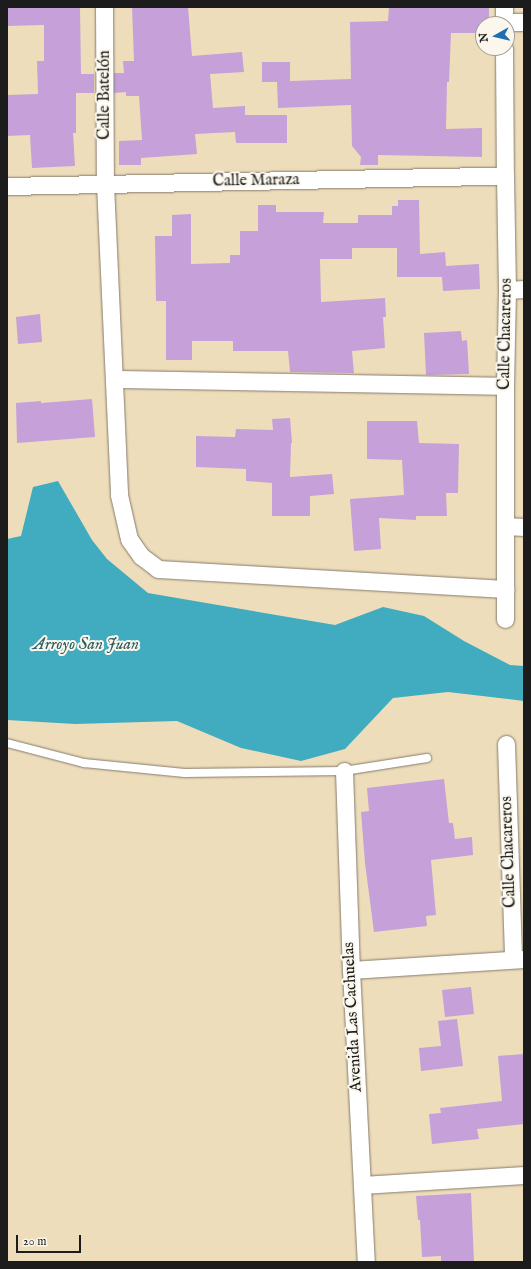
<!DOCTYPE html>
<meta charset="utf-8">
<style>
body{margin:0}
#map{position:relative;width:531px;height:1269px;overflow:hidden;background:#edb;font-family:"IM FELL English",serif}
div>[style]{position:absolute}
.water>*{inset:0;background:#41acbf}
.building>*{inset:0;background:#c5a0d9}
.roads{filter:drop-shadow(0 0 1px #857c6c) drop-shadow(0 0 1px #857c6c)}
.service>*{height:8px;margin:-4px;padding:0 4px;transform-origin:4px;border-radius:4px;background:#fff}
.minor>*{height:17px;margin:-8.5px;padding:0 8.5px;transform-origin:8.5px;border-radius:8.5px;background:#fff}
span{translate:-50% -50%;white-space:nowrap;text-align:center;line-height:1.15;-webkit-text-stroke:4px #fbf7ec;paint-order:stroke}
.street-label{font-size:16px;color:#1c1c1c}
.water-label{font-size:17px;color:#2d5d65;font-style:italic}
.frame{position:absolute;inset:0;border:8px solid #1c1c1c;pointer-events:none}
.north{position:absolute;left:475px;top:16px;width:40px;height:40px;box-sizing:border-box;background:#fbf7ec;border:1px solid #a29f99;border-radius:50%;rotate:262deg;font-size:11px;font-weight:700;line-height:16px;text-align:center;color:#1c1c1c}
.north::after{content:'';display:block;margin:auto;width:14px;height:18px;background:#1f6fb2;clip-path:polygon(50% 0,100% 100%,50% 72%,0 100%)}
.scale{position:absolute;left:16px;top:1235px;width:65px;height:18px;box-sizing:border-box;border:2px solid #1c1c1c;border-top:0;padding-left:5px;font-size:12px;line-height:14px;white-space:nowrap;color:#1c1c1c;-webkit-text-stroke:3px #fbf7ec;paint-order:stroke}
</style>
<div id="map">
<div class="water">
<div style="clip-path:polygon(58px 481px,92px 540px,107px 559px,148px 593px,335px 625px,383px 607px,424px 616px,464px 641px,510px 665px,524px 666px,524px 701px,448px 692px,393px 698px,345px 749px,301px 761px,241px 748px,177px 721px,75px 724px,7px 720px,7px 539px,21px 536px,33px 487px)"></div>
</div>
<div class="building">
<div style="clip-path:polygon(7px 7px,80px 7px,81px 74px,94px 74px,94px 93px,76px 93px,76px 133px,73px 133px,75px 166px,32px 168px,30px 135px,7px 136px,7px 95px,38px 94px,37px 61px,44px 61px,44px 25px,7px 26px)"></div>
<div style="clip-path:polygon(132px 7px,188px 7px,192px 56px,242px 52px,244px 72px,210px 74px,213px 108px,245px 106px,245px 115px,287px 115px,287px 143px,236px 143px,235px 132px,195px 134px,197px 154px,141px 158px,141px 165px,119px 165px,119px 141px,142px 140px,139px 96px,126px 96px,126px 92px,114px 93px,114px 73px,124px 73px,123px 61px,134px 61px)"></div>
<div style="clip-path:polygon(389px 7px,489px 7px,489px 24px,483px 24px,483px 33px,451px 33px,449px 82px,447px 82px,446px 129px,482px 128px,482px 157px,378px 155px,378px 165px,360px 165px,361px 157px,352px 146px,351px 105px,278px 108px,277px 82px,262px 82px,262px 62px,290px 62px,290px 81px,351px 79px,350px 22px,388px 21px)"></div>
<div style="clip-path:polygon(398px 200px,419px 200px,420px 254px,445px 252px,446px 266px,479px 264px,480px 289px,443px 291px,442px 277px,397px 277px,397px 248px,352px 248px,352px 259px,320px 259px,321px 302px,385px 298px,386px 317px,383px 317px,385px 348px,352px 351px,354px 373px,290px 372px,288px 351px,233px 351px,233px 341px,192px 341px,192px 360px,166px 360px,166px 301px,156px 301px,155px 236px,172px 236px,172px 215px,191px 214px,191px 264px,230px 263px,230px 255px,240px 255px,240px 231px,258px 231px,258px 205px,276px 205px,276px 212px,324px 212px,323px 223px,358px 223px,358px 215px,392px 215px,392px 206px,398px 206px)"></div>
<div style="clip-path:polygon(40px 314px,42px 342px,18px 344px,16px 317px)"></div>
<div style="clip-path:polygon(461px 331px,462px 341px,467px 340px,469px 374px,426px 375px,424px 333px)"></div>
<div style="clip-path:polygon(92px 399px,95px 437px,17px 443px,16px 403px,41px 401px,41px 403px)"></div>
<div style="clip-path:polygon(290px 418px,292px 443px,291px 443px,290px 477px,332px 474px,334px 494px,310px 496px,310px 516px,272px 516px,272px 483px,246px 481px,246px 469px,196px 467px,196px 436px,235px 437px,236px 429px,273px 430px,272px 419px)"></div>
<div style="clip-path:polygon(367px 421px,417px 421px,419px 443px,459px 444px,458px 493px,446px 493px,447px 516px,416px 516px,416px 520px,379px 518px,381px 549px,354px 551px,350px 499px,404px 495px,402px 460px,367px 459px)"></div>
<div style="clip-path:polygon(444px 779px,449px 823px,453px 823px,455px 839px,472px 837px,473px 855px,431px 860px,436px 915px,426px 916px,427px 926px,374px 932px,365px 863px,361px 812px,369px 811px,367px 788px)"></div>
<div style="clip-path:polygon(471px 987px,474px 1014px,445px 1017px,442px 990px)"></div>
<div style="clip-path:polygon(457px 1019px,463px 1066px,421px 1071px,419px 1048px,441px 1046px,438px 1021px)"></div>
<div style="clip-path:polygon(524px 1054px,524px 1124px,477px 1129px,479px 1139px,432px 1144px,429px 1114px,441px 1113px,440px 1108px,502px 1101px,498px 1056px)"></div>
<div style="clip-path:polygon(471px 1193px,474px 1262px,441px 1262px,441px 1256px,422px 1257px,420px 1220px,418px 1220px,416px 1196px)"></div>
</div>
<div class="roads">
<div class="service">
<div style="left:7px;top:743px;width:80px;rotate:14.6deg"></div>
<div style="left:84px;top:763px;width:101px;rotate:5.7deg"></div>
<div style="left:185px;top:773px;width:159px;rotate:-0.7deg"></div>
<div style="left:344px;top:771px;width:84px;rotate:-8.9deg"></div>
</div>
<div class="minor">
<div style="left:104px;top:7px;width:177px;rotate:89.7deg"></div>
<div style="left:105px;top:184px;width:311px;rotate:87.4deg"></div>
<div style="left:119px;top:495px;width:45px;rotate:77.2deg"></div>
<div style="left:129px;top:539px;width:21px;rotate:55deg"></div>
<div style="left:141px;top:556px;width:21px;rotate:37deg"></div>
<div style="left:158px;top:569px;width:348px;rotate:3.3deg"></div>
<div style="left:504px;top:7px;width:17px;rotate:90deg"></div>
<div style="left:504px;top:22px;width:20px"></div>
<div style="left:504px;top:48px;width:128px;rotate:89.6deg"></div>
<div style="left:505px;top:176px;width:114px;rotate:89deg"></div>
<div style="left:507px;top:290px;width:96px;rotate:91.2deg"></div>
<div style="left:505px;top:386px;width:233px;rotate:90deg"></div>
<div style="left:7px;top:186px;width:498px;rotate:-1.2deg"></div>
<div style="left:507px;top:290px;width:17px;rotate:-3deg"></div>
<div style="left:114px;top:379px;width:391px;rotate:1deg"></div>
<div style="left:505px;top:526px;width:19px;rotate:3deg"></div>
<div style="left:506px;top:744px;width:215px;rotate:88.1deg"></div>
<div style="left:344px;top:771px;width:199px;rotate:88deg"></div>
<div style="left:351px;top:970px;width:292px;rotate:87.1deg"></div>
<div style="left:351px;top:970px;width:173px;rotate:-3.6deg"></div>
<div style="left:362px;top:1185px;width:162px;rotate:-3.5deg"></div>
</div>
</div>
<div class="street-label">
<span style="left:105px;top:95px;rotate:-90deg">Calle Batelón</span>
<span style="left:256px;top:181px;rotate:-1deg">Calle Maraza</span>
<span style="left:506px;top:334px;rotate:-89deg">Calle Chacareros</span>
<span style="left:509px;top:852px;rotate:-92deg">Calle Chacareros</span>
<span style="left:353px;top:1017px;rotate:-93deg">Avenida Las Cachuelas</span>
</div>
<div class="water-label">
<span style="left:86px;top:645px">Arroyo San Juan</span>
</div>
<div class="frame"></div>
<div class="north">N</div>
<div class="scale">20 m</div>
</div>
